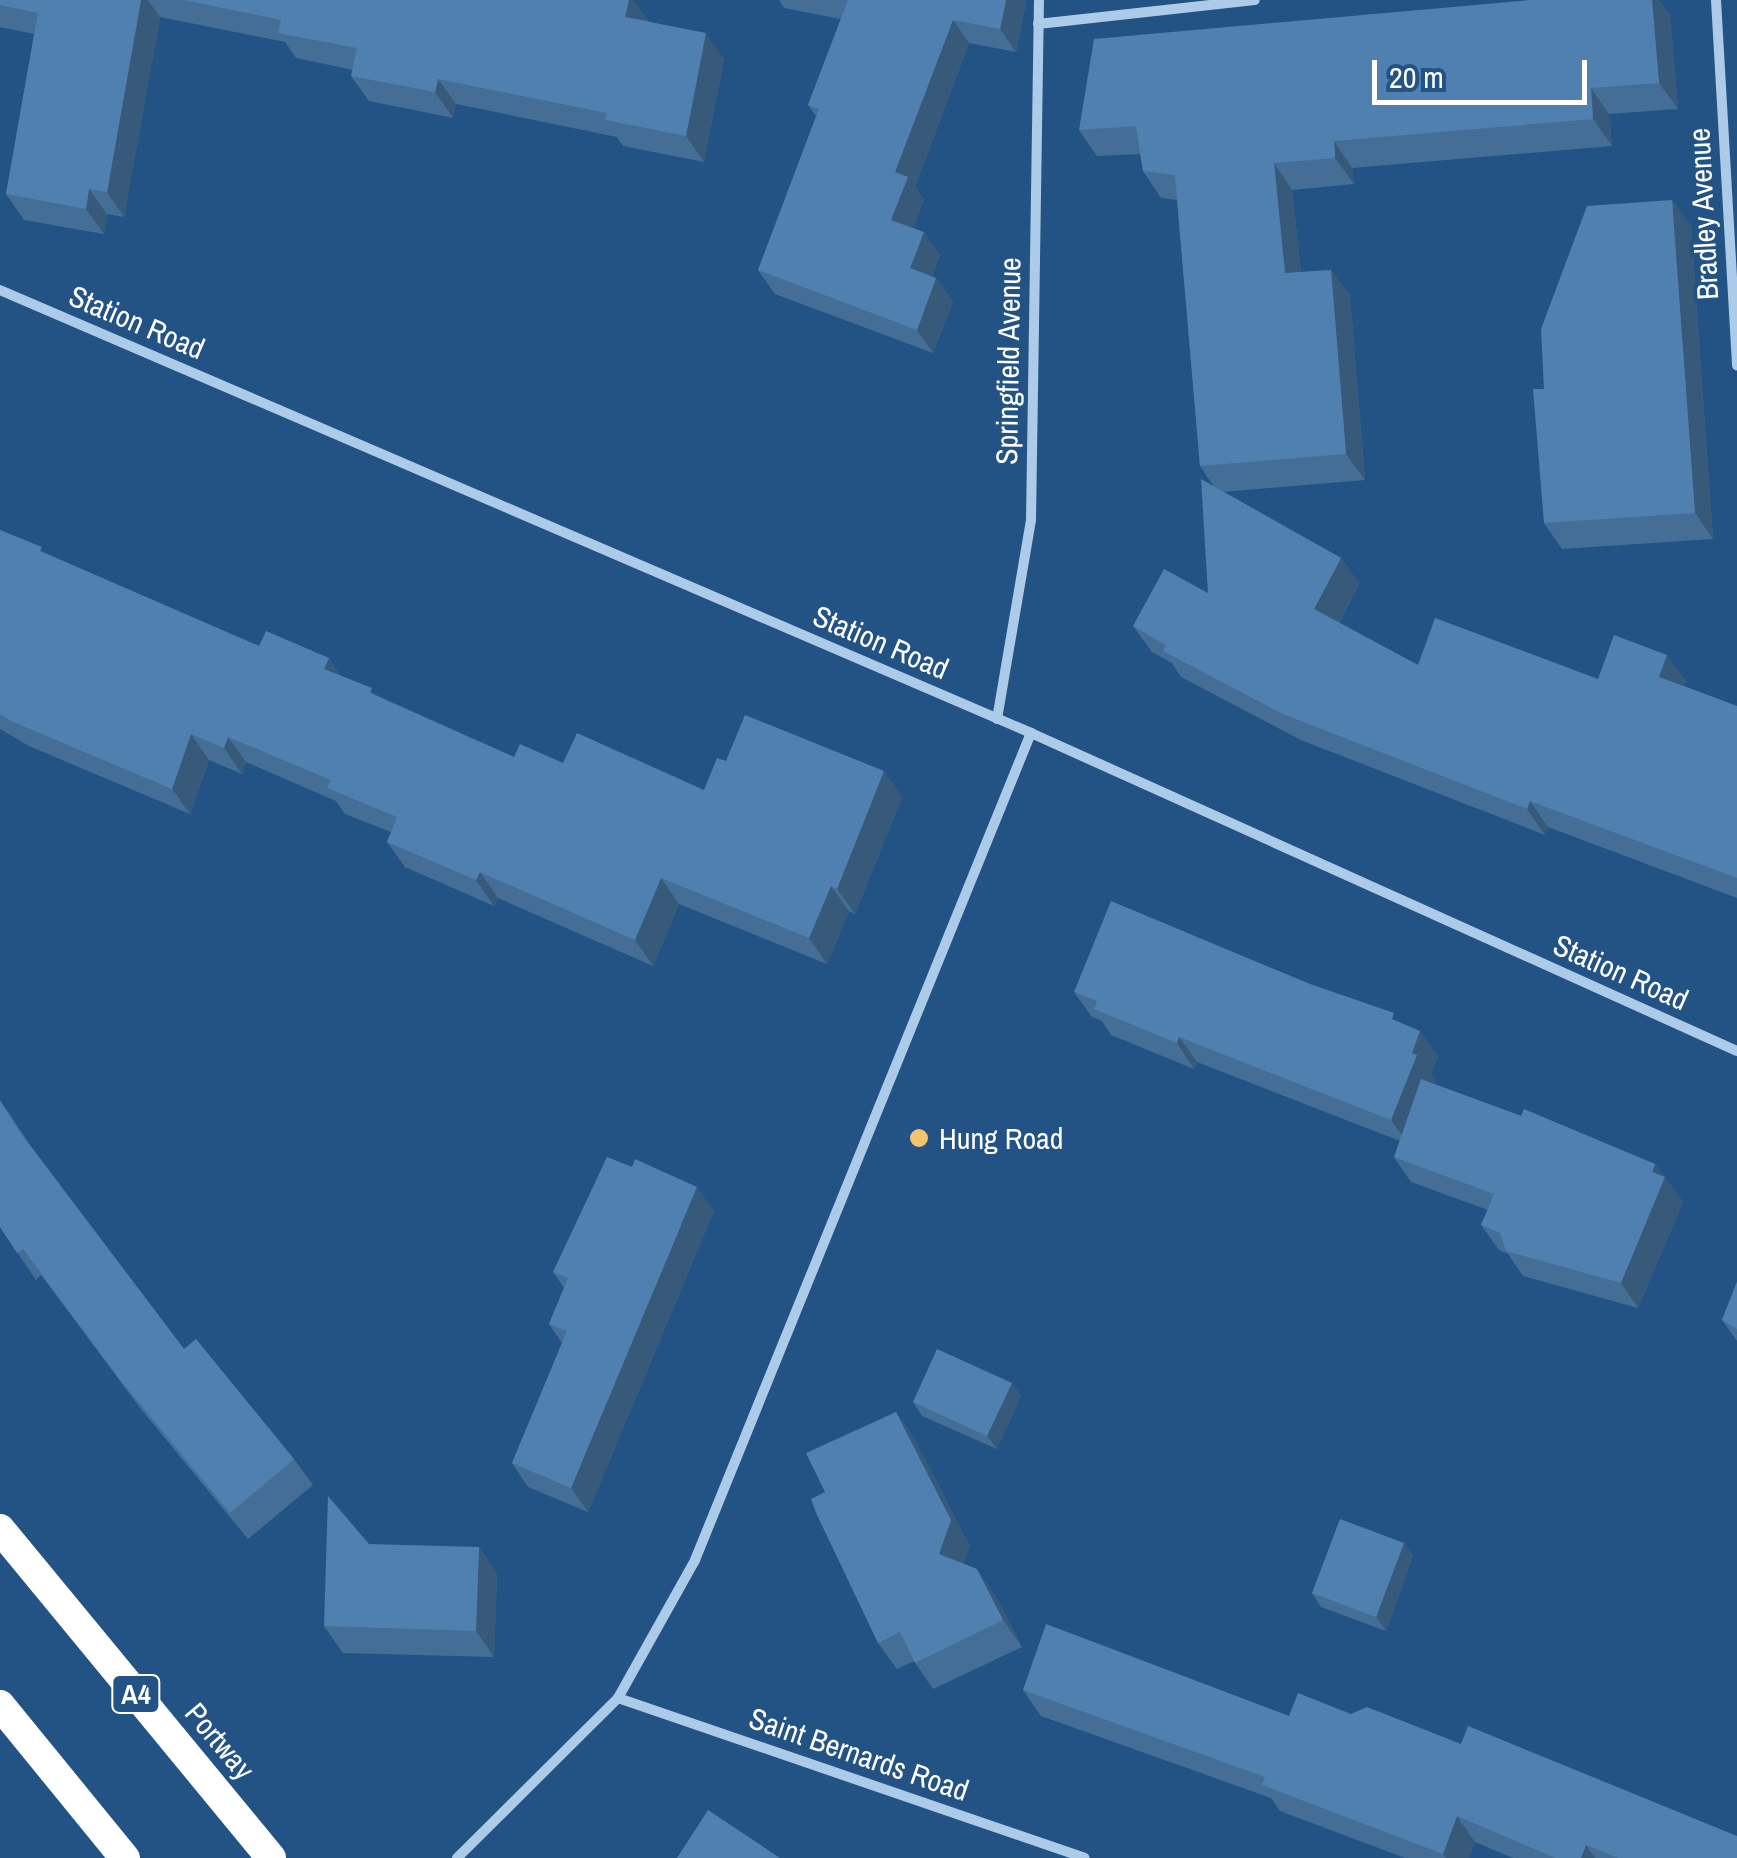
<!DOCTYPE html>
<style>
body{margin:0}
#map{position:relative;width:1737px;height:1858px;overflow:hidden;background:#235384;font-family:"Archivo Narrow",sans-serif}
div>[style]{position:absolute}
.street>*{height:10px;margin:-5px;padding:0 5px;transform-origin:5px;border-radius:5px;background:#accbe9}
.highway>*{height:30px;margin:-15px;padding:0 15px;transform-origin:15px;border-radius:15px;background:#fff}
.wall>*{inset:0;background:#456e96}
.shaded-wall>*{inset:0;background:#385a7a}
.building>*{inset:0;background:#5080af}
.dots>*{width:28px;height:28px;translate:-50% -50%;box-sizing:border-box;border:5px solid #235384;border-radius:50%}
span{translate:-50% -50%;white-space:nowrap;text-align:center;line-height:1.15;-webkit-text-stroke:8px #235384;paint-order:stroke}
.shield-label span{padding:2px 8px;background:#235384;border:2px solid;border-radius:8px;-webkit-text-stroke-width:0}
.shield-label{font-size:28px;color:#fff;font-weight:700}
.street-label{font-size:30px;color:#fff}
.poi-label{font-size:30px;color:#fff}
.left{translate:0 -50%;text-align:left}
.scale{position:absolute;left:1372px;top:60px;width:215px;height:45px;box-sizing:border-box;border:5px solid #fff;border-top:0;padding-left:12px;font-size:30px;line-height:35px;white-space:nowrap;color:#fff;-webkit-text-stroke:8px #235384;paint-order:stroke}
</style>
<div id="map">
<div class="street">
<div style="left:1716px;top:0;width:366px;rotate:86.7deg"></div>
<div style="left:1038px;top:24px;width:218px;rotate:-6.3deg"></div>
<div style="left:0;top:290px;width:1122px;rotate:23.25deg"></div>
<div style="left:1031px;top:733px;width:774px;rotate:24.25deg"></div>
<div style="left:997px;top:719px;width:202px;rotate:-80.3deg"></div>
<div style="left:1031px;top:520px;width:520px;rotate:-89.12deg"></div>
<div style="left:618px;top:1698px;width:493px;rotate:18.9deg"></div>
<div style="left:457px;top:1858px;width:227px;rotate:-44.8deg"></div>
<div style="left:618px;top:1698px;width:158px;rotate:-60.8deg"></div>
<div style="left:695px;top:1560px;width:893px;rotate:-67.89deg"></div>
</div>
<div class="highway">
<div style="left:0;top:1529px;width:426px;rotate:50.5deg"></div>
<div style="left:0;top:1705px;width:198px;rotate:50.8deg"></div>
</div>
<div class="wall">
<div style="clip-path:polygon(0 0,633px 0,648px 21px,724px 59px,704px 162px,623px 146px,617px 137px,456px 104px,453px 118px,369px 101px,351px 76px,353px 70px,296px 58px,285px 42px,160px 17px,124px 217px,107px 214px,104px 234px,24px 220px,6px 194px,34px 34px,0 27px)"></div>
<div style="clip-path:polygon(779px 0,1025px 0,1026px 2px,1016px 52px,969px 43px,915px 187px,924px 200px,913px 228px,940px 255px,932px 277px,936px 278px,953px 302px,933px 353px,775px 294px,758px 270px,816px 116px,808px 105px,841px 19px,784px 8px)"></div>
<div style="clip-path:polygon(1531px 0,1659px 0,1670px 16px,1678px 109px,1609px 114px,1612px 146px,1352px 168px,1354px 184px,1292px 190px,1301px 272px,1331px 270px,1350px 296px,1365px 480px,1223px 492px,1341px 558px,1359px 584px,1339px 623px,1418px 665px,1598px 679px,1686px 681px,1684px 686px,1737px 706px,1737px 898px,1548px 827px,1545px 835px,1301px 740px,1181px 677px,1172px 663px,1152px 652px,1133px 626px,1208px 593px,1214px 487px,1200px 466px,1177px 200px,1161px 198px,1143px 171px,1140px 154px,1097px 156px,1079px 130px)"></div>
<div style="clip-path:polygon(1672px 200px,1691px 226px,1713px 539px,1562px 549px,1544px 523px,1544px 389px)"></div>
<div style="clip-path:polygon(0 530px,47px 554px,259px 646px,329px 658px,341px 676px,378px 696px,514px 757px,563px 763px,704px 790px,726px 761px,902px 797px,855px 914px,849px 911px,827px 964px,679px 904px,653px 966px,498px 898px,494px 906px,405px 867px,387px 842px,391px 832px,345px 814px,336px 801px,246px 762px,242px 774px,209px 760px,190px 814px,29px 746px,0 729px)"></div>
<div style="clip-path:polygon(1074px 992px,1400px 1023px,1438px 1056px,1431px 1074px,1435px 1080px,1433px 1084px,1655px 1164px,1683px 1202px,1638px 1308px,1523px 1276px,1508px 1254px,1499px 1250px,1481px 1225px,1488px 1210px,1411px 1182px,1394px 1157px,1400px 1141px,1197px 1062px,1194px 1069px,1111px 1035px,1102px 1021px,1092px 1017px)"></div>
<div style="clip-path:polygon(0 1100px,31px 1146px,184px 1349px,294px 1459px,313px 1485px,248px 1539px,140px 1408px,41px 1275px,36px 1280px,0 1227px)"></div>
<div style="clip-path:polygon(714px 1211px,588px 1512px,528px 1487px,512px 1463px,562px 1343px,549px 1324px,564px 1288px,553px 1272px)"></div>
<div style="clip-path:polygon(1737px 1282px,1737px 1341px,1722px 1320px)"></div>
<div style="clip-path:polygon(1021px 1396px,997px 1449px,922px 1416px,913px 1402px)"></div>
<div style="clip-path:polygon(896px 1412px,914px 1438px,970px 1546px,963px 1564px,995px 1595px,1022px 1647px,933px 1689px,914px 1661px,897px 1669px,878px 1643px,825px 1492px)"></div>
<div style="clip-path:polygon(1404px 1543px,1413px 1556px,1386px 1631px,1321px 1607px,1312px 1593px)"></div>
<div style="clip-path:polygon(479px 1547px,497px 1574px,494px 1657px,343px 1653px,324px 1626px)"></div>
<div style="clip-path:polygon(1023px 1690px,1289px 1716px,1737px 1858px,1513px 1858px,1475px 1842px,1469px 1858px,1405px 1858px,1280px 1811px,1271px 1798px,1041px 1716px)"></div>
</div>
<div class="shaded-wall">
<div style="clip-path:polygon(141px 0,148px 0,160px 17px,124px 217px,107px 192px)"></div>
<div style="clip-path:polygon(629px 0,633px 0,648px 21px,625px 17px)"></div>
<div style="clip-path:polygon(1006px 0,1025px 0,1026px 2px,1016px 52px,1000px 29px)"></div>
<div style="clip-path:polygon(1652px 0,1659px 0,1670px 16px,1678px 109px,1659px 83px)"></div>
<div style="clip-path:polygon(953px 20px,969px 43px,915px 187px,924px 200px,907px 243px,891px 220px,895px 172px)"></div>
<div style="clip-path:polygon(706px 33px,724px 59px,704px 162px,686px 136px)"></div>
<div style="clip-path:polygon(438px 79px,456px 104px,453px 118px,435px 92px)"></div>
<div style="clip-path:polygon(1591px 88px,1609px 114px,1612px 146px,1593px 119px)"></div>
<div style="clip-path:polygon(1334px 141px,1352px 168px,1354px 184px,1335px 158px)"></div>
<div style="clip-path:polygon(1274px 163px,1292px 190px,1304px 300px,1285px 273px)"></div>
<div style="clip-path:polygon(89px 189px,107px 214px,104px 234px,86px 209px)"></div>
<div style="clip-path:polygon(1672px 200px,1691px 226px,1713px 539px,1695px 513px)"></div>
<div style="clip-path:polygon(924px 232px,940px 255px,927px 292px,910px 268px)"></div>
<div style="clip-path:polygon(1331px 270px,1350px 296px,1365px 480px,1346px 454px)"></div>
<div style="clip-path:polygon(936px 278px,953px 302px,933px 353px,917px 330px)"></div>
<div style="clip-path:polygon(1341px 558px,1359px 584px,1332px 635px,1314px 609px)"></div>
<div style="clip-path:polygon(1667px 655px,1686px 681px,1677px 703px,1659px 677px)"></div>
<div style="clip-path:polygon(329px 658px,347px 684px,324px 669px)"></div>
<div style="clip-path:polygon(191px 734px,209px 760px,190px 814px,172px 789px)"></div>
<div style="clip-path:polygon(228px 737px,246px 762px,242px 774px,224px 748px)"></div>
<div style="clip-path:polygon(884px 771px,902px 797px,855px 914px,837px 889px)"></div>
<div style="clip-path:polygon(1530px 801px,1548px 827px,1545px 835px,1527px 809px)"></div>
<div style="clip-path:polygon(480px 872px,498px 898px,494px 906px,476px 880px)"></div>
<div style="clip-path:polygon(661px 878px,679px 904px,653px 966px,635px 940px)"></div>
<div style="clip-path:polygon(831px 886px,849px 911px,827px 964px,809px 938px)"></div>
<div style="clip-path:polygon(1420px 1031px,1438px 1056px,1431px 1074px,1435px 1080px,1409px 1145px,1391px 1120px,1412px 1053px)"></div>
<div style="clip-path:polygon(1179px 1037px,1197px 1062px,1194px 1069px,1177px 1043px)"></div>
<div style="clip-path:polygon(1655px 1164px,1683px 1202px,1638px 1308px,1621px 1283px)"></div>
<div style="clip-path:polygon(697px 1187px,714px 1211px,588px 1512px,571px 1488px)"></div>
<div style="clip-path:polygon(1012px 1383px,1021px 1396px,997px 1449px,987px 1436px)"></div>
<div style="clip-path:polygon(896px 1412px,914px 1438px,970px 1546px,957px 1580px,939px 1554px)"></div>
<div style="clip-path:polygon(1404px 1543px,1413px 1556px,1386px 1631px,1376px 1617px)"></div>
<div style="clip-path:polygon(479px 1547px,497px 1574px,494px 1657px,476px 1631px)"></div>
<div style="clip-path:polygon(977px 1569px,995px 1595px,1022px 1647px,1003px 1620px)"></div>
<div style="clip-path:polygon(1457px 1816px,1475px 1842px,1469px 1858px,1446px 1858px,1443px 1854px)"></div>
<div style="clip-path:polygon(1586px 1845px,1595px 1858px,1581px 1858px)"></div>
</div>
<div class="building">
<div style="clip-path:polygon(0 0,141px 0,107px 192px,89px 189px,86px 209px,6px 194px,38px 13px,0 5px)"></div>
<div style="clip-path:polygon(184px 0,629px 0,625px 17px,706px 33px,686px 136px,605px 120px,607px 113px,438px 79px,435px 92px,351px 76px,357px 48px,278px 33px,281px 20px)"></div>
<div style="clip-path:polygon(848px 0,1006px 0,1000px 29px,953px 20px,895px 172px,908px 177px,891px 220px,924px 232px,910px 268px,936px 278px,917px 330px,758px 270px,819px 109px,808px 105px)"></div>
<div style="clip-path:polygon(1531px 0,1652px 0,1659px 83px,1591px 88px,1593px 119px,1334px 141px,1335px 158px,1274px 163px,1285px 273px,1331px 270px,1346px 454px,1200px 466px,1175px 175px,1143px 171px,1136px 126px,1079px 130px,1094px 39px)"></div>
<div style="clip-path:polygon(1672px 200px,1695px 513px,1544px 523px,1533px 389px,1544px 389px,1541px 329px,1587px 206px)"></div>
<div style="clip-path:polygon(1201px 479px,1341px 558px,1314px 609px,1418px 665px,1435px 618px,1598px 679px,1614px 635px,1667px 655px,1659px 677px,1737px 706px,1737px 878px,1530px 801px,1527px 809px,1283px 714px,1163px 651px,1166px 645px,1133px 626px,1164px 569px,1208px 593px)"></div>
<div style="clip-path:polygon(0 530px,42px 547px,40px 551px,259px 646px,266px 631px,329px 658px,324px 669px,372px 688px,370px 693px,514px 757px,520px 744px,563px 763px,577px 733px,704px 790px,717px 758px,726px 761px,745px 715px,884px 771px,837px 889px,831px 886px,809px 938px,661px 878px,635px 940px,480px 872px,476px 880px,387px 842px,397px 817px,327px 788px,331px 780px,228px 737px,224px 748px,191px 734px,172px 789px,11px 721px,0 714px)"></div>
<div style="clip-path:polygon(1111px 901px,1310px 984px,1394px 1013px,1392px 1019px,1420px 1031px,1412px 1053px,1417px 1055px,1391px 1120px,1179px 1037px,1177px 1043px,1094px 1009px,1097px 1001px,1074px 992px)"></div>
<div style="clip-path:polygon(1421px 1079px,1521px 1116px,1524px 1109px,1655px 1164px,1652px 1172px,1665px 1177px,1621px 1283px,1506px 1251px,1500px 1233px,1481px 1225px,1494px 1194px,1394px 1157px)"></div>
<div style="clip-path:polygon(0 1101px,21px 1134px,184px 1349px,196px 1339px,294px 1459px,230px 1513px,121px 1381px,23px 1249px,17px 1253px,0 1227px)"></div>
<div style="clip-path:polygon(607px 1157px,632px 1167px,635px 1159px,697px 1187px,571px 1488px,512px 1463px,567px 1331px,549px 1324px,568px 1278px,553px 1272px)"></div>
<div style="clip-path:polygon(1737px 1282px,1737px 1329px,1722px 1320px)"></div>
<div style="clip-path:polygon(937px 1349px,1012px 1383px,987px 1436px,913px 1402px)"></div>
<div style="clip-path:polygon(896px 1412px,951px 1520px,939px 1554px,977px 1569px,1003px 1620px,915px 1663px,900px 1632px,878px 1643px,817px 1515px,811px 1499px,825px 1492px,806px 1453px)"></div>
<div style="clip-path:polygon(328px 1496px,369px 1544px,479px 1547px,476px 1631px,324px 1626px)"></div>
<div style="clip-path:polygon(1340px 1519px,1404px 1543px,1376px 1617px,1312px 1593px)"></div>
<div style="clip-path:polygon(1046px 1624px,1289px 1716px,1298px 1693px,1351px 1714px,1367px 1707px,1461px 1744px,1468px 1726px,1737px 1836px,1737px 1858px,1618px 1858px,1586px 1845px,1581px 1858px,1556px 1858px,1457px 1816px,1443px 1854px,1262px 1785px,1265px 1777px,1023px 1690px)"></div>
<div style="clip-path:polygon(708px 1810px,780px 1858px,677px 1858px)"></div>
</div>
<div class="dots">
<div style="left:919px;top:1138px;background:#f4c56e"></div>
</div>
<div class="shield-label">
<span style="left:136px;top:1694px">A4</span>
</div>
<div class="street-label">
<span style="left:1703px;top:214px;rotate:-93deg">Bradley Avenue</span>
<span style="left:137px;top:322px;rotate:23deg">Station Road</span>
<span style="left:1008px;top:361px;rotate:-89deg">Springfield Avenue</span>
<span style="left:881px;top:642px;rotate:23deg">Station Road</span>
<span style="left:1621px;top:972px;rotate:24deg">Station Road</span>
<span style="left:220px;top:1741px;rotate:50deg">Portway</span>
<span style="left:859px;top:1754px;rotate:19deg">Saint Bernards Road</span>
</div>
<div class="poi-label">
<span class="left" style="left:939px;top:1138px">Hung Road</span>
</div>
<div class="scale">20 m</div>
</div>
